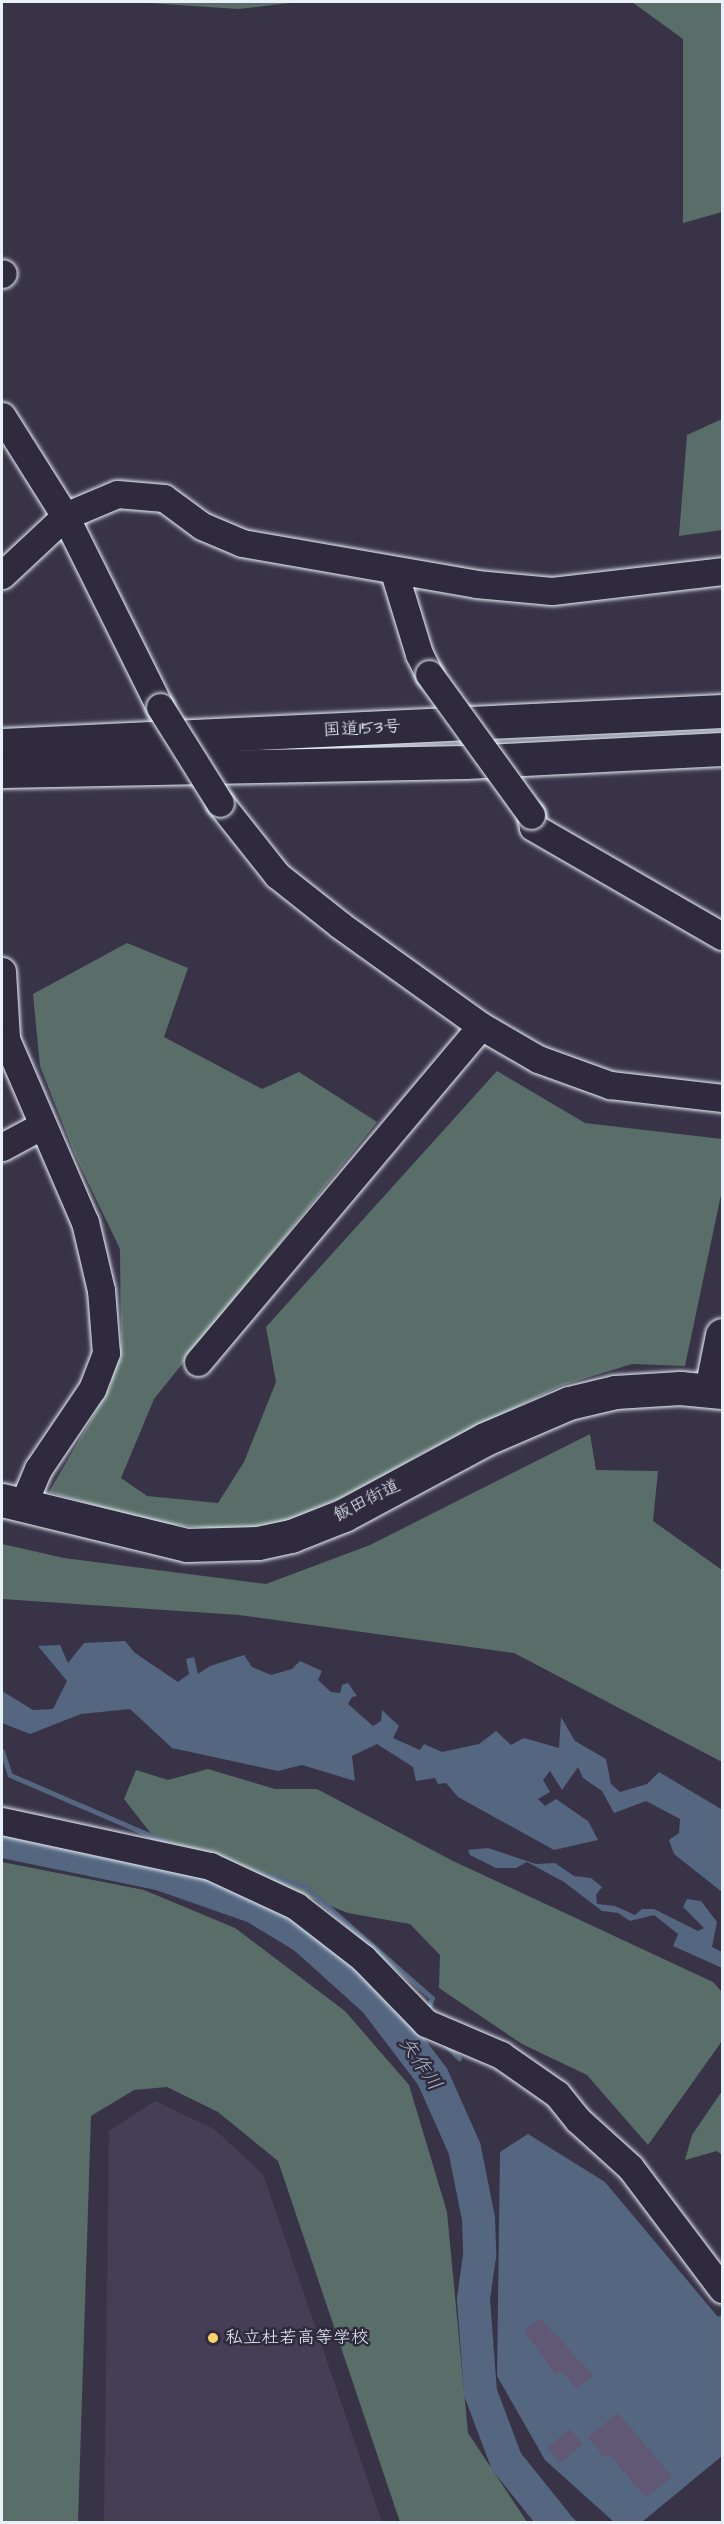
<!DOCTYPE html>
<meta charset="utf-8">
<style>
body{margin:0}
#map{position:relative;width:724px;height:2524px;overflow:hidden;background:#393348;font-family:"Architects Daughter","Klee One",sans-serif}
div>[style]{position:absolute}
.built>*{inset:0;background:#453e56}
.green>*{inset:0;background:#596e68}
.water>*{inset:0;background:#546680}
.stream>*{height:5px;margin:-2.5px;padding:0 2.5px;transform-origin:2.5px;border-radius:2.5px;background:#546680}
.river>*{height:33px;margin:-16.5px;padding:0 16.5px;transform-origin:16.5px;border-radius:16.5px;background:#546680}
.building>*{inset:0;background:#605875}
.roads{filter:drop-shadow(0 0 2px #e8f1f8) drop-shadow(0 0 2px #e8f1f8)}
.minor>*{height:27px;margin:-13.5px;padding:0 13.5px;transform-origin:13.5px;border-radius:13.5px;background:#2f2a3d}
.highway>*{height:33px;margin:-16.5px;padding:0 16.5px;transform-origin:16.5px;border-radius:16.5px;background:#2f2a3d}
.bridges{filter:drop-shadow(0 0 2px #e8f1f8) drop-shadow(0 0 2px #e8f1f8)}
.minor-bridge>*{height:27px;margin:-13.5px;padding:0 13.5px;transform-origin:13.5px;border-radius:13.5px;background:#2f2a3d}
.dots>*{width:16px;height:16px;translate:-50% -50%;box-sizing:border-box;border:3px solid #2f2a3d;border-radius:50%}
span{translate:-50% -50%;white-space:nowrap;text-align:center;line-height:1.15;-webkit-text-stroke:5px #2f2a3d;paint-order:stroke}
.street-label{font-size:18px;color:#e8f1f8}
.poi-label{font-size:18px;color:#e8f1f8}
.left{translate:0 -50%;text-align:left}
.water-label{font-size:20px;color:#adb9c8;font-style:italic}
.frame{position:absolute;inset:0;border:3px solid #e8f1f8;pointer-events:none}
</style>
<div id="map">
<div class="built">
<div style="clip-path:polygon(155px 2101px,214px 2129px,263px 2174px,382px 2522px,104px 2522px,109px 2131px)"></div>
</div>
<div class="green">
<div style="clip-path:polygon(134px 2px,298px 2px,238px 9px)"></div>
<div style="clip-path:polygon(632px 2px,722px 2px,722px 212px,683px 223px,683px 39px)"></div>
<div style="clip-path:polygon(722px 419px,722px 530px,679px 536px,687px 435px)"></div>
<div style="clip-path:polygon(127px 943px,188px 968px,164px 1037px,262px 1089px,299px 1072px,377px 1122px,154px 1399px,121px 1478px,147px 1496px,218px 1503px,244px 1462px,276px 1382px,266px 1327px,497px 1071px,585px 1123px,722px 1139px,722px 1190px,685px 1366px,632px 1364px,560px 1386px,415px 1457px,326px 1514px,252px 1533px,150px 1522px,49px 1492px,110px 1387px,121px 1344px,120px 1249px,75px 1155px,40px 1066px,33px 994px)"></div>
<div style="clip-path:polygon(590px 1434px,596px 1470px,658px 1471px,653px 1521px,722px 1570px,722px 1762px,514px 1653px,239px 1615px,2px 1599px,2px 1544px,64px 1558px,266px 1584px,370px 1545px)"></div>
<div style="clip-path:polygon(208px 1769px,275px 1789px,317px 1789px,451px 1860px,713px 1982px,722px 1992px,722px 2041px,648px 2145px,587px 2075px,522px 2044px,439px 1988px,440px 1955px,410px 1924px,348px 1913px,152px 1835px,124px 1799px,136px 1770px,168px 1780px)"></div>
<div style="clip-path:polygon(2px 1862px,144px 1890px,235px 1928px,345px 2011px,409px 2085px,447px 2212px,468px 2433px,527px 2522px,400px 2522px,278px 2161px,218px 2112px,167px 2087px,134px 2090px,91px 2116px,78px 2522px,2px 2522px)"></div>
<div style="clip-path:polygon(722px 2091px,722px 2155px,717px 2151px,685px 2160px,692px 2135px)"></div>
</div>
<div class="water">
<div style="clip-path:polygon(125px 1641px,135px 1653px,178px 1682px,189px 1674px,186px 1659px,194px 1657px,198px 1674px,210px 1666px,244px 1655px,252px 1667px,271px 1675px,292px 1669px,300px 1661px,322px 1671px,318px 1680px,331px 1692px,340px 1693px,342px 1685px,348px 1683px,357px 1696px,352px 1697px,348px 1704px,373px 1726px,381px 1721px,382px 1710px,399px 1726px,393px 1738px,420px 1750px,424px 1744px,442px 1752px,479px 1744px,496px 1731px,511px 1745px,524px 1738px,559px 1748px,561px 1717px,575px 1741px,606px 1759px,611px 1784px,620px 1792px,647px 1784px,659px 1772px,721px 1809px,722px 1892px,674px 1854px,669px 1840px,679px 1833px,680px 1819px,646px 1801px,614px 1813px,602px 1791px,583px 1778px,578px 1767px,562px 1790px,550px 1771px,543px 1780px,550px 1792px,538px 1799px,545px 1806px,556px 1799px,588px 1821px,598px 1840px,554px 1850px,458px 1797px,446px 1783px,438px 1784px,435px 1778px,416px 1781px,413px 1767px,377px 1744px,352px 1756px,355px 1781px,302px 1765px,278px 1771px,172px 1748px,130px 1709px,81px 1714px,30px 1734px,2px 1723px,2px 1691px,33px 1710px,53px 1709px,67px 1681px,38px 1646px,60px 1645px,68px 1663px,84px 1643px)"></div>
<div style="clip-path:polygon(488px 1848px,536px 1864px,555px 1863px,574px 1876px,591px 1878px,602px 1887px,596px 1895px,597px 1904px,615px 1906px,635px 1915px,642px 1909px,654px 1909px,698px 1931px,704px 1928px,683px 1907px,687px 1899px,701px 1901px,717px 1922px,712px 1947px,722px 1952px,722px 1968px,673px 1946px,678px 1934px,654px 1915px,630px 1921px,618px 1913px,602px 1911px,564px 1882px,527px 1862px,516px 1868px,496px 1868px,470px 1855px,468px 1850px)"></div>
<div style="clip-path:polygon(528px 2134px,605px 2182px,718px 2317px,722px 2315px,722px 2456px,642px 2522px,614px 2522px,545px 2460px,497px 2376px,500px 2152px)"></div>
<div style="clip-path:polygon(548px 2493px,577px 2522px,540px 2522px,529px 2511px)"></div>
</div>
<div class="stream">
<div style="left:2px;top:1751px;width:25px;rotate:72deg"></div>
<div style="left:10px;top:1775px;width:182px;rotate:23.3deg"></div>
<div style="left:249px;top:1870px;width:57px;rotate:16.2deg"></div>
<div style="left:304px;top:1886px;width:170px;rotate:41.2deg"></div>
<div style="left:432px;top:1998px;width:15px;rotate:110deg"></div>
<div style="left:445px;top:2044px;width:20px;rotate:45deg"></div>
</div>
<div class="river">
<div style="left:2px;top:1841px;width:159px;rotate:11.6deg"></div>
<div style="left:158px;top:1873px;width:103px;rotate:19.3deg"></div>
<div style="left:255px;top:1907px;width:57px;rotate:31.5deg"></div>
<div style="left:304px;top:1937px;width:96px;rotate:42deg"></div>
<div style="left:375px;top:2001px;width:94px;rotate:52.8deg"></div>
<div style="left:432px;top:2076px;width:79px;rotate:66deg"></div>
<div style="left:464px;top:2148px;width:71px;rotate:78.7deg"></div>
<div style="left:478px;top:2218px;width:37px;rotate:88deg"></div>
<div style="left:479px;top:2255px;width:44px;rotate:97.8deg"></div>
<div style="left:473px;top:2299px;width:93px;rotate:85.7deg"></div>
<div style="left:480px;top:2392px;width:74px;rotate:69.4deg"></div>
<div style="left:506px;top:2461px;width:78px;rotate:51.2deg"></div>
</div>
<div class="building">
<div style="clip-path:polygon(541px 2318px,593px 2376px,576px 2389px,562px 2371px,556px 2375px,524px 2331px)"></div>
<div style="clip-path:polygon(618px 2413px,672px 2477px,646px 2498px,609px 2454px,605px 2458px,588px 2437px)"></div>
<div style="clip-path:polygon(570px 2429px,583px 2444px,560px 2463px,547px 2448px)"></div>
</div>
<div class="roads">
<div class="minor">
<div style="left:2px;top:274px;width:1px;rotate:-45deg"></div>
<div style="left:2px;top:416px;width:118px;rotate:57.8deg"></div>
<div style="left:65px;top:516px;width:213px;rotate:63.6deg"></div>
<div style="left:394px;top:572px;width:86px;rotate:73deg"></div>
<div style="left:419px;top:654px;width:22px;rotate:63deg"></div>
<div style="left:2px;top:575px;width:86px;rotate:-43.1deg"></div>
<div style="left:65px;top:516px;width:56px;rotate:-22.9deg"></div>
<div style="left:117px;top:494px;width:47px;rotate:4.9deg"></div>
<div style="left:164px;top:498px;width:47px;rotate:36.4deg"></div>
<div style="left:202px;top:526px;width:43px;rotate:23deg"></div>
<div style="left:242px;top:543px;width:238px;rotate:9.9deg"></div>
<div style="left:476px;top:584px;width:76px;rotate:5.3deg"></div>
<div style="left:552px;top:591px;width:171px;rotate:-6.7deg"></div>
<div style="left:220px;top:803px;width:92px;rotate:51.6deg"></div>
<div style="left:277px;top:875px;width:80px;rotate:38.4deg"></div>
<div style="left:340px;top:925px;width:173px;rotate:35.6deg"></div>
<div style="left:481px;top:1026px;width:66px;rotate:30.1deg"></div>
<div style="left:538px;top:1059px;width:77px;rotate:19.9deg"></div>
<div style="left:610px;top:1085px;width:113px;rotate:6.6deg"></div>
<div style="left:531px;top:815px;width:12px;rotate:81deg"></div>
<div style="left:533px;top:827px;width:218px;rotate:30deg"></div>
<div style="left:2px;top:971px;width:68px;rotate:86.6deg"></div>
<div style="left:6px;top:1039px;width:199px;rotate:66.7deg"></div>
<div style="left:85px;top:1222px;width:70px;rotate:76.8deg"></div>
<div style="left:101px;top:1290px;width:63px;rotate:85.5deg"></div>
<div style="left:106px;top:1353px;width:39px;rotate:111deg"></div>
<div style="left:92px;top:1389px;width:97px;rotate:124deg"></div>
<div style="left:38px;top:1469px;width:38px;rotate:113deg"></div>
<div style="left:2px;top:1147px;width:44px;rotate:-28.3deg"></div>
<div style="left:198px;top:1362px;width:439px;rotate:-49.9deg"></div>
<div style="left:2px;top:1821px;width:213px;rotate:12.2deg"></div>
<div style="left:210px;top:1866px;width:95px;rotate:24.9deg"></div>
<div style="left:296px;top:1906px;width:85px;rotate:37.8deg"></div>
<div style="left:363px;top:1958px;width:91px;rotate:45.9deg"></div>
<div style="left:426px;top:2023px;width:82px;rotate:23.1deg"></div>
<div style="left:501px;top:2055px;width:68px;rotate:34.9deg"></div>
<div style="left:557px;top:2094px;width:33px;rotate:51deg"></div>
<div style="left:578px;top:2120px;width:70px;rotate:42.1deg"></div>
<div style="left:630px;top:2167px;width:153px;rotate:53deg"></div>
</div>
<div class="highway">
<div style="left:2px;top:745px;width:721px;rotate:-2.7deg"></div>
<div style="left:2px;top:771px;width:463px;rotate:-1.1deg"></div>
<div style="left:465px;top:762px;width:257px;rotate:-2.9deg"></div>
<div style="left:711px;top:1390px;width:56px;rotate:-78.7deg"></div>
<div style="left:2px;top:1500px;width:190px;rotate:13.7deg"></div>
<div style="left:187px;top:1545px;width:71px;rotate:-1.6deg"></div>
<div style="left:258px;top:1543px;width:34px;rotate:-12deg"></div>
<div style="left:291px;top:1536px;width:57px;rotate:-21.6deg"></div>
<div style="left:344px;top:1515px;width:160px;rotate:-28.3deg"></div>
<div style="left:485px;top:1439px;width:91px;rotate:-23.2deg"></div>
<div style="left:569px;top:1403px;width:47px;rotate:-13.4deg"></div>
<div style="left:615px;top:1392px;width:65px;rotate:-3.5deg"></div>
<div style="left:680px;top:1388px;width:42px;rotate:5.4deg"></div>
</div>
</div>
<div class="bridges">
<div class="minor-bridge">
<div style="left:429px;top:674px;width:174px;rotate:54.1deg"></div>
<div style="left:160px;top:707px;width:113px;rotate:58deg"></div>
</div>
</div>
<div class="dots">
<div style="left:213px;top:2338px;background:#ffd166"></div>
</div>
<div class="street-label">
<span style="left:362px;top:729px;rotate:-3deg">国道153号</span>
<span style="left:367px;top:1501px;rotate:-27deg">飯田街道</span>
</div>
<div class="poi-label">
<span class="left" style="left:225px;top:2338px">私立杜若高等学校</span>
</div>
<div class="water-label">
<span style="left:420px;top:2064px;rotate:56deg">矢作川</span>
</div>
<div class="frame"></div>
</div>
